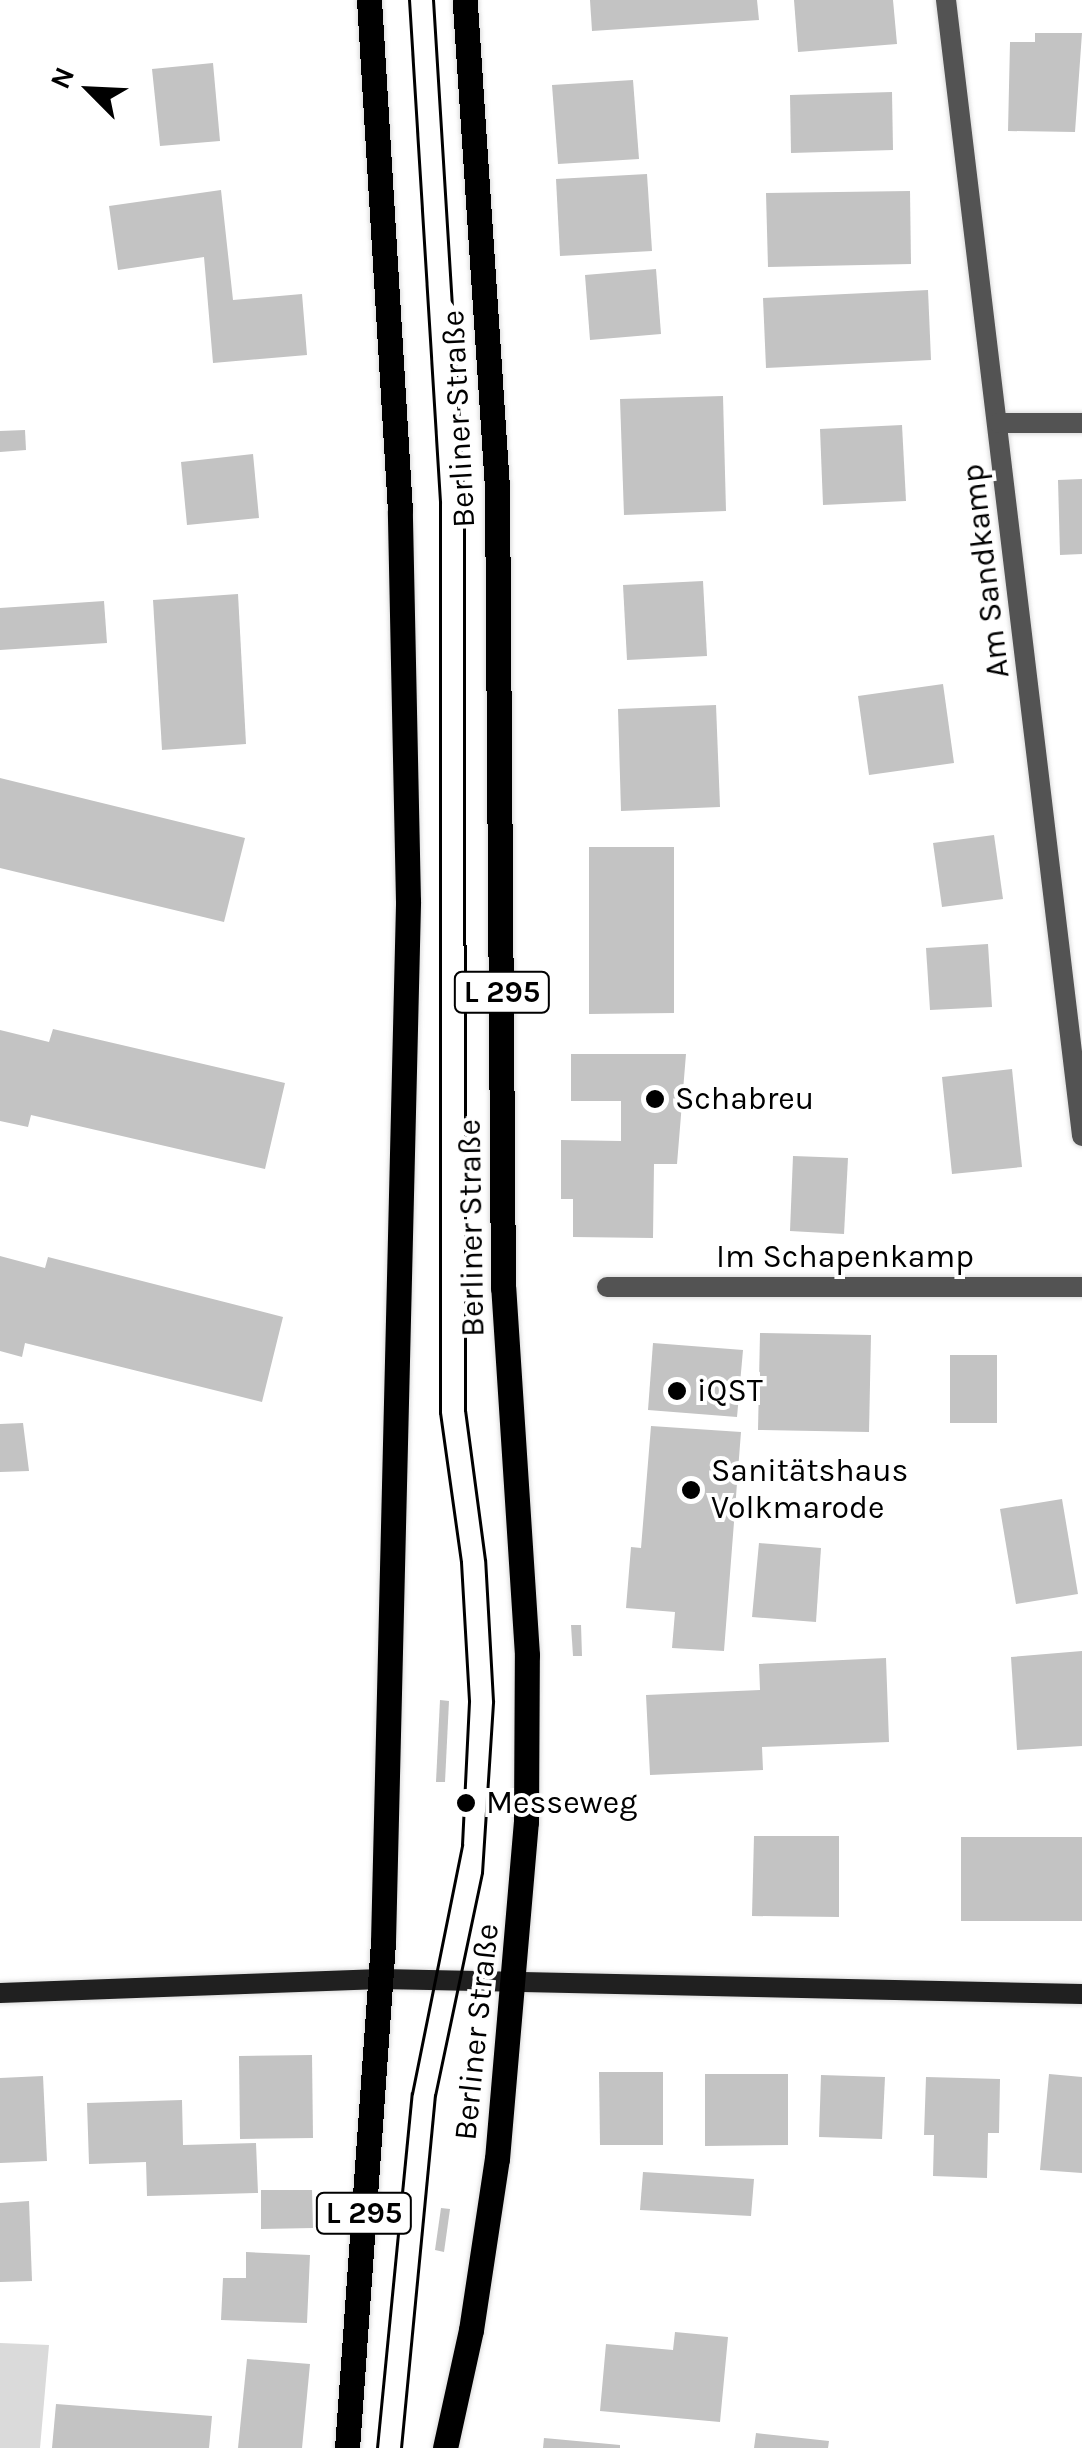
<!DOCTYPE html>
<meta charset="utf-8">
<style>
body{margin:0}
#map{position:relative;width:1082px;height:2448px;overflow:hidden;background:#fff;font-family:Karla,sans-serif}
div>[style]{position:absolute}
.green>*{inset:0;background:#dadada}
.building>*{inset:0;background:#c3c3c3}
.roads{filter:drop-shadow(0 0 2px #dbdbdb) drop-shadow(0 0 2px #dbdbdb)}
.street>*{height:20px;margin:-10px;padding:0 10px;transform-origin:10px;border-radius:10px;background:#535353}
.secondary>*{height:20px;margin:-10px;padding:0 10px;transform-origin:10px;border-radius:10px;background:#202020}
.primary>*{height:25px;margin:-12.5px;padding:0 12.5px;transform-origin:12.5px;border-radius:12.5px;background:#000}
.tram>*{height:2.5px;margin:-1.25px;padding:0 1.25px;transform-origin:1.25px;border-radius:1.25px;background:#000}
.dots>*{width:28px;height:28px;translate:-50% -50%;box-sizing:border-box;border:5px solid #fff;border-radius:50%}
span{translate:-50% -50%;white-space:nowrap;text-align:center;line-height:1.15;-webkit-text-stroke:8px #fff;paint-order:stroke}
.shield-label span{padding:2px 8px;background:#fff;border:2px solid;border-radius:8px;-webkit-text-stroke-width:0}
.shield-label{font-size:30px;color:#000;font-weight:700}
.street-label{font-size:32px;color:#000}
.poi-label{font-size:32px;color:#000}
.left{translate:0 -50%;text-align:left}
.north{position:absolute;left:40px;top:40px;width:100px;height:100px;-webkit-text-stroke:8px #fff;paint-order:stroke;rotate:294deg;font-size:28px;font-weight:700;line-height:40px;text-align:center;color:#000}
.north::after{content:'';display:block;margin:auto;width:35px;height:45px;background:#000;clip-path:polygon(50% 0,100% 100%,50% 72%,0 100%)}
</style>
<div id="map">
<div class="green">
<div style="clip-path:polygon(0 2343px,49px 2345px,40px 2448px,0 2448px)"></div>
</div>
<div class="building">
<div style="clip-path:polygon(590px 0,757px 0,759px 20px,592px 31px)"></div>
<div style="clip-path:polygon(794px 0,893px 0,897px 44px,798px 52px)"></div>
<div style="clip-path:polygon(1035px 33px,1082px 33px,1075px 132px,1008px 131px,1010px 42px,1035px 42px)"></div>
<div style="clip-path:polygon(213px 63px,220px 141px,160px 146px,152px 69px)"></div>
<div style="clip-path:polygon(633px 80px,639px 159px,558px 164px,552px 85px)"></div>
<div style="clip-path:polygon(892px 92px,893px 150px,791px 153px,790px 95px)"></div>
<div style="clip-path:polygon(647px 174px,652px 251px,560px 256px,556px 179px)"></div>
<div style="clip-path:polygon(221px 190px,233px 300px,302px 294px,307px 355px,213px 363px,204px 257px,118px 270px,109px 206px)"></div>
<div style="clip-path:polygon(910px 191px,911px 264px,768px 267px,766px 193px)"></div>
<div style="clip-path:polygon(656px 269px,661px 334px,590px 340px,585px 275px)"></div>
<div style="clip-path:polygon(928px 290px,931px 360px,766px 368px,763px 298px)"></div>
<div style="clip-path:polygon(723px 396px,726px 511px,624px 515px,620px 399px)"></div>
<div style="clip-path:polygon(902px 425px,906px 501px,823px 505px,820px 429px)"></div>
<div style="clip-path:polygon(25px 430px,26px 450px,0 452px,0 431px)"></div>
<div style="clip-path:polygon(253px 454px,259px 518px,187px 525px,181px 462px)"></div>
<div style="clip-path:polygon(1082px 479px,1082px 554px,1060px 555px,1058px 480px)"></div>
<div style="clip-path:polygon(703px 581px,707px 656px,627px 660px,623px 585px)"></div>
<div style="clip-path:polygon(238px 594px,246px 744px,162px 750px,153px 600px)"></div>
<div style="clip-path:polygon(104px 601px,107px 643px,0 650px,0 608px)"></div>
<div style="clip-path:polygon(943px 684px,954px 763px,869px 775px,858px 696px)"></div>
<div style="clip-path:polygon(716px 705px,720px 807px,621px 811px,618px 709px)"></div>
<div style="clip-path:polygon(0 778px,245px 838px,224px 922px,0 868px)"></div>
<div style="clip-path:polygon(994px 835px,1003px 899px,942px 907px,933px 843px)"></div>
<div style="clip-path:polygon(589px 847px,674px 847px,674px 1013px,589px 1014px)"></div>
<div style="clip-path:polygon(988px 944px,992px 1007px,930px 1010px,926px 948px)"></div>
<div style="clip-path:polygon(53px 1029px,285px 1083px,265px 1169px,31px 1115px,28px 1127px,0 1121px,0 1030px,49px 1042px)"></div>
<div style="clip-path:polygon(571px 1054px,686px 1054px,677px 1164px,654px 1164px,653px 1238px,573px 1237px,573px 1199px,561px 1199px,561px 1140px,621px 1141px,621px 1101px,571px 1101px)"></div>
<div style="clip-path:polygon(1012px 1069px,1022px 1167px,952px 1174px,942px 1077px)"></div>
<div style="clip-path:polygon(793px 1156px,848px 1158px,844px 1234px,790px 1231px)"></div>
<div style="clip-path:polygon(0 1256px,45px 1268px,48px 1257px,283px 1317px,262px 1402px,25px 1343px,22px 1357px,0 1351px)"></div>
<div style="clip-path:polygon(760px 1333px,871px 1335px,869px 1432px,758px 1430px)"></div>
<div style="clip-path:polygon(653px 1343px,743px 1350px,737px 1417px,648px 1410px)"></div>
<div style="clip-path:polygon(950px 1355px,997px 1355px,997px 1423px,950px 1423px)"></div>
<div style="clip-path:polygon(23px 1423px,29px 1471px,0 1472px,0 1424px)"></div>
<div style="clip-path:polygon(651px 1426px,741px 1432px,724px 1651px,672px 1648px,675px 1612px,626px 1608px,631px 1547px,641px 1548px)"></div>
<div style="clip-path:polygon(1062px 1499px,1078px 1594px,1016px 1604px,1000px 1509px)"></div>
<div style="clip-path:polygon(759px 1543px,821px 1548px,816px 1622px,752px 1617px)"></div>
<div style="clip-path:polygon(571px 1625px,581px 1625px,582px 1656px,573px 1656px)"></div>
<div style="clip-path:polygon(1082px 1651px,1082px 1746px,1017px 1750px,1011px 1657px)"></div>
<div style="clip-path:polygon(886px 1658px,889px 1742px,762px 1747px,763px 1770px,650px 1775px,646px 1695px,760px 1690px,759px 1664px)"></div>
<div style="clip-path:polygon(440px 1700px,449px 1701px,445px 1782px,436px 1782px)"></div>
<div style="clip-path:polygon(754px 1836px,839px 1836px,839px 1917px,752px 1916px)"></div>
<div style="clip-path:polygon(961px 1837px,1082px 1837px,1082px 1921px,961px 1921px)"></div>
<div style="clip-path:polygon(312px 2055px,313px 2138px,240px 2139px,239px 2056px)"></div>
<div style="clip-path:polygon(599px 2072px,663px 2072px,663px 2145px,600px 2145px)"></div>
<div style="clip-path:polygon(705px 2074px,788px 2074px,788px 2145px,705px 2146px)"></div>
<div style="clip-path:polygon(1049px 2074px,1082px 2077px,1082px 2173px,1040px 2170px)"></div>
<div style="clip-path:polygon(821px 2075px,885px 2077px,882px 2139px,819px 2137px)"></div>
<div style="clip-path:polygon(43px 2076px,47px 2161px,0 2163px,0 2078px)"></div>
<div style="clip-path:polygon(926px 2077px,1000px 2079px,999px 2133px,988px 2133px,987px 2178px,933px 2176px,934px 2135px,924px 2135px)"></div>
<div style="clip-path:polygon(182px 2100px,183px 2145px,256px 2143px,258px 2193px,147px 2196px,146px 2162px,89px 2164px,87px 2103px)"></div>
<div style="clip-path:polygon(643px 2172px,754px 2179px,751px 2216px,640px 2210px)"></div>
<div style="clip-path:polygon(261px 2190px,312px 2190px,313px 2228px,261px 2229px)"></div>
<div style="clip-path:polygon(29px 2201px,32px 2281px,0 2282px,0 2203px)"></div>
<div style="clip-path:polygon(441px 2208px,450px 2209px,444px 2252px,435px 2250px)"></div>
<div style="clip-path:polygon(246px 2252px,310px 2255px,307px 2323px,221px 2320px,223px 2278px,246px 2278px)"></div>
<div style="clip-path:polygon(675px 2332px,728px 2337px,720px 2422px,600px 2411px,606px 2344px,673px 2350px)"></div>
<div style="clip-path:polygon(247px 2359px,310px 2364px,302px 2448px,238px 2448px)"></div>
<div style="clip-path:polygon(56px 2404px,212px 2416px,209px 2448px,52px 2448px)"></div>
<div style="clip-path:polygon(756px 2433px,829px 2441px,828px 2448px,754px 2448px)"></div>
<div style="clip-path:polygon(544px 2438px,620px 2445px,620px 2448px,543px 2448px)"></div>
</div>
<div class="roads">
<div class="street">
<div style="left:946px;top:0;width:1144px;rotate:83.17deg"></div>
<div style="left:999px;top:423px;width:83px"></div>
<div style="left:607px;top:1287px;width:475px"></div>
</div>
<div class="secondary">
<div style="left:0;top:1993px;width:381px;rotate:-2.1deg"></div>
<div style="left:381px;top:1979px;width:701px;rotate:1.23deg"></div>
</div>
<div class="primary">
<div style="left:347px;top:2448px;width:507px;rotate:-85.93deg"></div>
<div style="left:383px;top:1942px;width:1041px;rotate:-88.62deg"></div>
<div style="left:408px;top:901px;width:390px;rotate:-91.2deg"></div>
<div style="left:400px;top:511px;width:512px;rotate:-93.47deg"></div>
<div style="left:445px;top:2448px;width:121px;rotate:-77.6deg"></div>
<div style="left:471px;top:2330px;width:173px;rotate:-81.4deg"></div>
<div style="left:497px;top:2159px;width:338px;rotate:-85.1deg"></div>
<div style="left:526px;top:1822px;width:167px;rotate:-89.7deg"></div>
<div style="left:527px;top:1655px;width:368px;rotate:-93.7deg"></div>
<div style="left:503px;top:1288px;width:801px;rotate:-90.43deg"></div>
<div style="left:497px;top:487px;width:488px;rotate:-93.8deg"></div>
</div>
</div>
<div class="tram">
<div style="left:377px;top:2448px;width:356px;rotate:-84.4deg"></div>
<div style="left:412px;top:2094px;width:254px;rotate:-78.6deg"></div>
<div style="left:462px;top:1845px;width:144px;rotate:-87.2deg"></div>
<div style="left:469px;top:1701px;width:139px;rotate:-93.3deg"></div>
<div style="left:461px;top:1562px;width:150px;rotate:-98deg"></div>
<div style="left:440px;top:1413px;width:911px;rotate:-90deg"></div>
<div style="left:440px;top:502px;width:503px;rotate:-93.53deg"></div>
<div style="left:401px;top:2448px;width:354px;rotate:-84.5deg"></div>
<div style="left:435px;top:2096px;width:228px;rotate:-78.1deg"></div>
<div style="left:482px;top:1873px;width:172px;rotate:-86.3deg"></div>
<div style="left:493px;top:1701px;width:141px;rotate:-93.2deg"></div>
<div style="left:485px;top:1560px;width:150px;rotate:-97.6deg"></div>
<div style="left:465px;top:1411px;width:910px;rotate:-90.06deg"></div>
<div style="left:464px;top:501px;width:502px;rotate:-93.54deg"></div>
</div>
<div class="dots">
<div style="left:655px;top:1099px;background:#000"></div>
<div style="left:677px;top:1391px;background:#000"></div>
<div style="left:691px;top:1490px;background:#000"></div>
<div style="left:466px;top:1803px;background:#000"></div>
</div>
<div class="shield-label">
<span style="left:502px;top:992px">L 295</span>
<span style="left:364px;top:2213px">L 295</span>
</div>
<div class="street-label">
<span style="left:459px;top:419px;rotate:-93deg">Berliner Straße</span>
<span style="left:986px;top:571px;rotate:-97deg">Am Sandkamp</span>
<span style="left:472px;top:1228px;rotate:-91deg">Berliner Straße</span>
<span style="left:845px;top:1257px">Im Schapenkamp</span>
<span style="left:477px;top:2032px;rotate:-84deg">Berliner Straße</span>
</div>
<div class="poi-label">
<span class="left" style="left:675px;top:1099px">Schabreu</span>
<span class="left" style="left:697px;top:1391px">iQST</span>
<span class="left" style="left:711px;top:1490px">Sanitätshaus<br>Volkmarode</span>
<span class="left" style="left:486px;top:1803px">Messeweg</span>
</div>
<div class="north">N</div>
</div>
